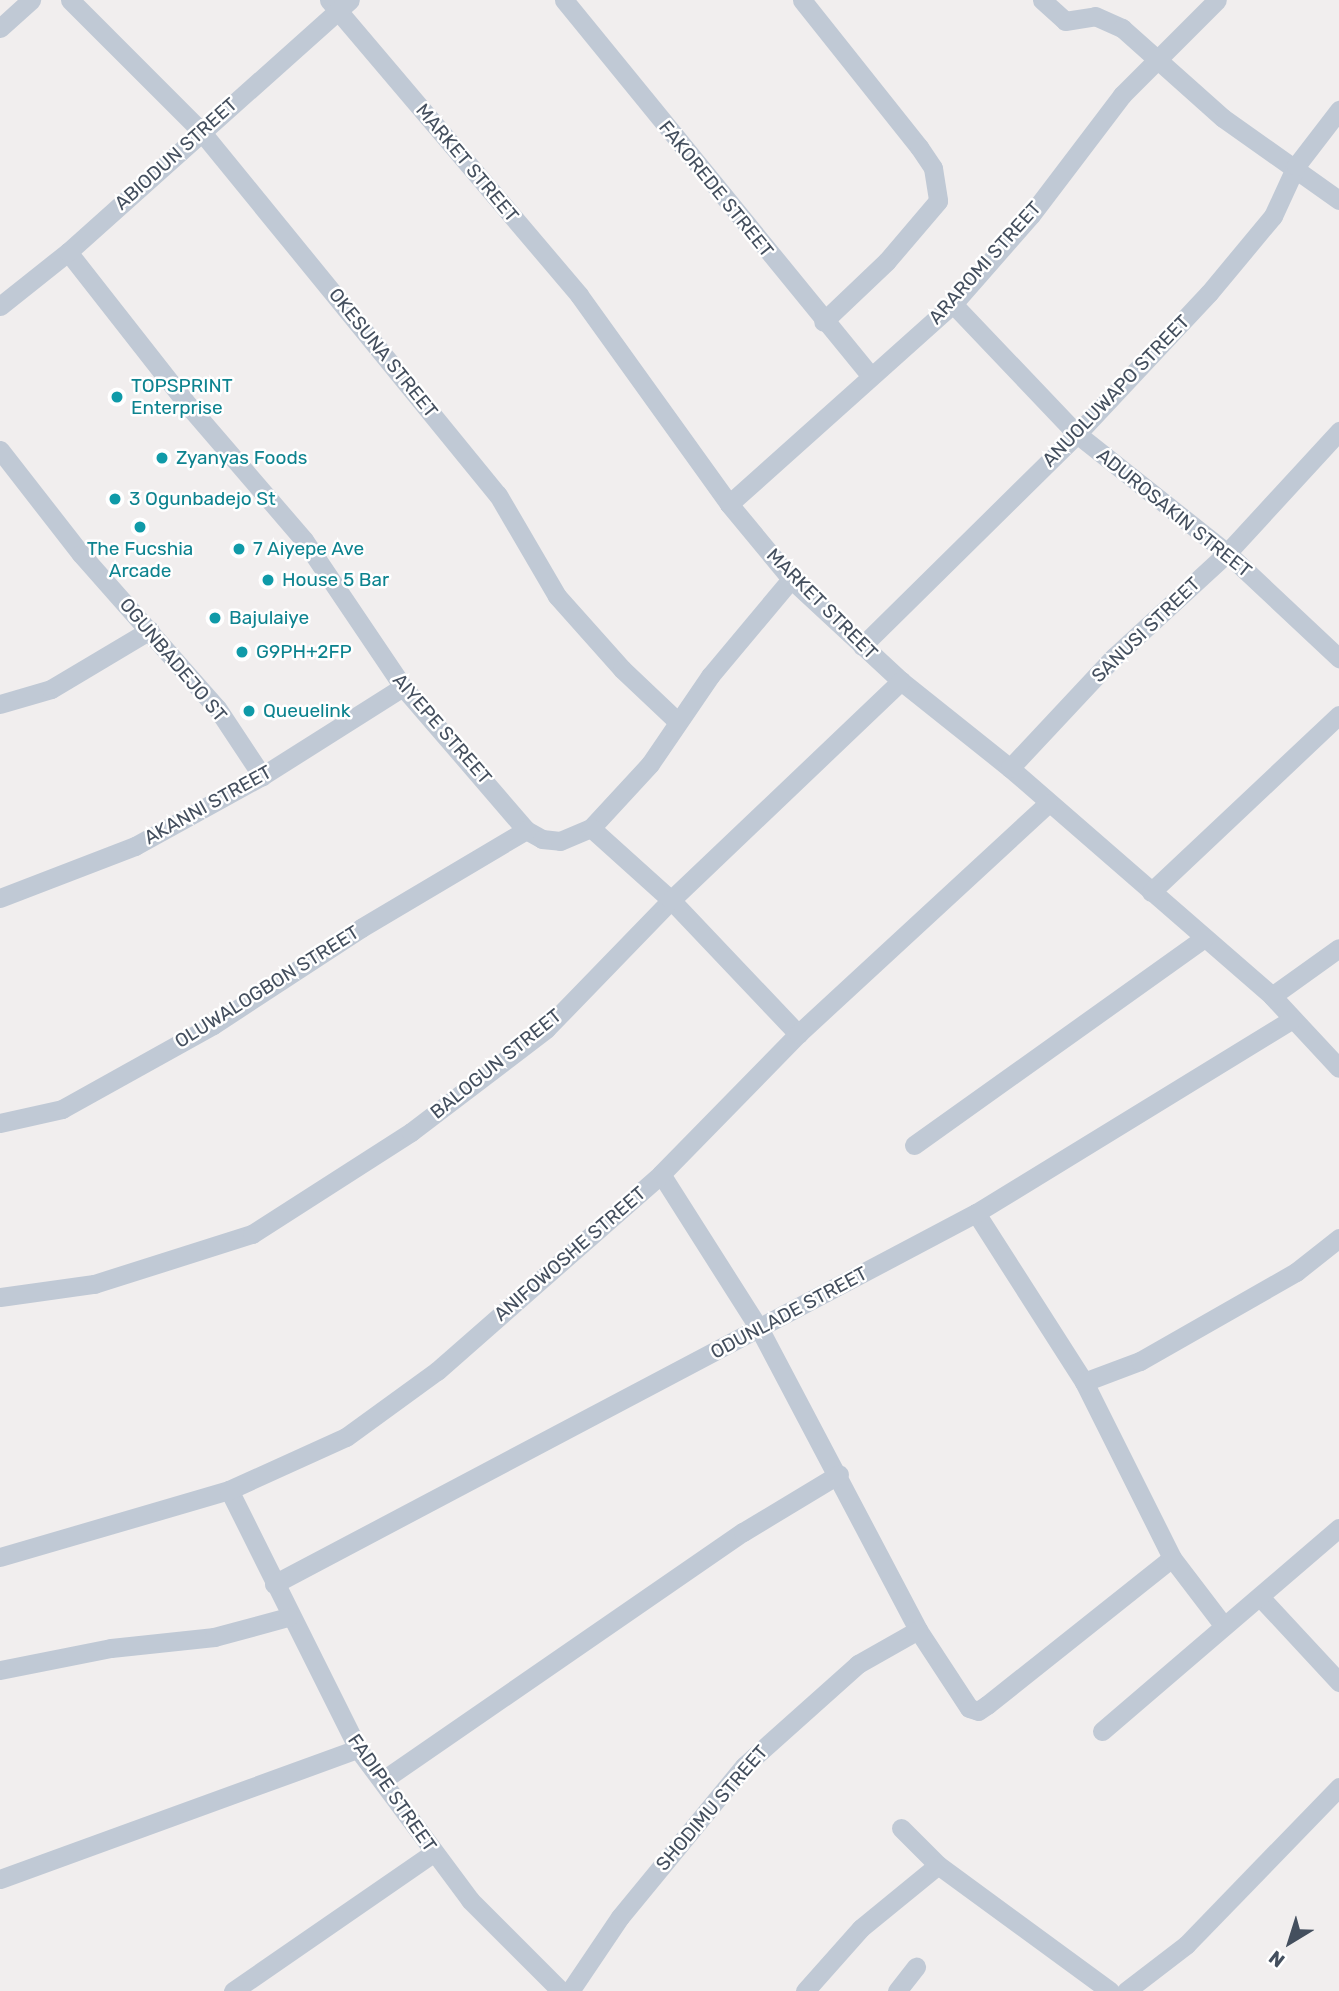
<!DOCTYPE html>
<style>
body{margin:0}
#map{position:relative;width:1339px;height:1991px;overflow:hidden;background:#f1eeee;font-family:Rubik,sans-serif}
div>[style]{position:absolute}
.street>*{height:19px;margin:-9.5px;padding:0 9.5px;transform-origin:9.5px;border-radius:9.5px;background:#c0c9d5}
.dots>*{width:19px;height:19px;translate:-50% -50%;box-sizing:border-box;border:4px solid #fff;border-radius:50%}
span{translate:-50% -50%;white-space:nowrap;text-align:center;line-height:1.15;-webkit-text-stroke:5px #fff;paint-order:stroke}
.street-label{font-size:19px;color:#444f5e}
.culture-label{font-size:19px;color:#0d838f}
.left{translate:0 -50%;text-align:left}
.north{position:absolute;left:1255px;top:1907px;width:70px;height:70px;-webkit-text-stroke:5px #fff;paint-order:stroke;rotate:218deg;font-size:19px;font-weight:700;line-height:28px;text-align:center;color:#444f5e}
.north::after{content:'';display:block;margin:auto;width:24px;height:32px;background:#444f5e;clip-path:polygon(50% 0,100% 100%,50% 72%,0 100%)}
</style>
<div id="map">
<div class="street">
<div style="left:70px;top:0;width:184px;rotate:45deg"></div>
<div style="left:200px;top:130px;width:471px;rotate:50.8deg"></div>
<div style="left:498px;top:495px;width:117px;rotate:59.7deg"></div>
<div style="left:557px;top:596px;width:98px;rotate:48.3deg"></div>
<div style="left:622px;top:669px;width:74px;rotate:43.4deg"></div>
<div style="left:329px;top:0;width:387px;rotate:49.7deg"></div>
<div style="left:579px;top:295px;width:257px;rotate:54.3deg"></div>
<div style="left:729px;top:504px;width:97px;rotate:50.4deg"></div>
<div style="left:791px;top:579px;width:150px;rotate:42.8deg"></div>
<div style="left:901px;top:681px;width:139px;rotate:38.6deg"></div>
<div style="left:1010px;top:768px;width:347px;rotate:41deg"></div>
<div style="left:1272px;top:996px;width:98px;rotate:47.1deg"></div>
<div style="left:564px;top:0;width:485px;rotate:50.8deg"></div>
<div style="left:802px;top:0;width:188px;rotate:51.5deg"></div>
<div style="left:919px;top:147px;width:25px;rotate:56deg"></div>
<div style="left:933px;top:168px;width:33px;rotate:81deg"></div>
<div style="left:938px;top:201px;width:79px;rotate:130.4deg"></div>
<div style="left:887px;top:261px;width:88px;rotate:136.4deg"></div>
<div style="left:1042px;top:0;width:31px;rotate:42deg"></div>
<div style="left:1065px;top:21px;width:30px;rotate:-9deg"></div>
<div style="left:1095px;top:16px;width:30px;rotate:24deg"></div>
<div style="left:1122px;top:28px;width:135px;rotate:41.7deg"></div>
<div style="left:1223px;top:118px;width:142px;rotate:35.3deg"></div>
<div style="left:0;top:28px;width:42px;rotate:-42.1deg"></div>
<div style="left:68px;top:252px;width:193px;rotate:51.9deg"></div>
<div style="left:187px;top:404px;width:179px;rotate:49.3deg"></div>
<div style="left:304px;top:540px;width:177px;rotate:56deg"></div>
<div style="left:403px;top:687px;width:189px;rotate:49.3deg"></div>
<div style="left:526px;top:830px;width:18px;rotate:29deg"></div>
<div style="left:542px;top:839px;width:18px;rotate:6deg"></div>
<div style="left:560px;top:841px;width:34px;rotate:-23deg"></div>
<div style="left:591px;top:828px;width:87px;rotate:-47.3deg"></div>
<div style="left:650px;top:764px;width:107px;rotate:-55.7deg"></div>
<div style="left:710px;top:676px;width:126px;rotate:-50.1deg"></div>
<div style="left:953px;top:304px;width:180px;rotate:46.4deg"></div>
<div style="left:1077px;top:434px;width:191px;rotate:38.4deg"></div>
<div style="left:1227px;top:553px;width:154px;rotate:43.2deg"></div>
<div style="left:0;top:306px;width:87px;rotate:-38.5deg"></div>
<div style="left:68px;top:252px;width:378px;rotate:-41.8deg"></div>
<div style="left:0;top:450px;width:132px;rotate:52.1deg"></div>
<div style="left:81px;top:554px;width:205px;rotate:48.6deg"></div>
<div style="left:217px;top:708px;width:82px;rotate:56.5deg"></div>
<div style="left:729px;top:504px;width:300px;rotate:-41.8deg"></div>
<div style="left:953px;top:304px;width:118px;rotate:-48.8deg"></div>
<div style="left:1031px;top:215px;width:151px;rotate:-52.8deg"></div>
<div style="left:1122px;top:95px;width:134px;rotate:-45deg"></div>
<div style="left:862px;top:646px;width:302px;rotate:-44.6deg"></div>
<div style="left:1077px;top:434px;width:193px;rotate:-46.9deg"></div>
<div style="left:1209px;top:293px;width:100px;rotate:-50.3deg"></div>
<div style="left:1273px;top:216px;width:55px;rotate:-65.3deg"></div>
<div style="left:1296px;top:166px;width:71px;rotate:-52.5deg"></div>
<div style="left:0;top:704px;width:53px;rotate:-16.4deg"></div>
<div style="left:51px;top:689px;width:115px;rotate:-30.8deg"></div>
<div style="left:1010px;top:768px;width:152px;rotate:-46.9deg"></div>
<div style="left:1114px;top:657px;width:154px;rotate:-42.6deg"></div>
<div style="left:1227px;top:553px;width:166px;rotate:-47.4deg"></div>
<div style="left:591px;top:828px;width:108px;rotate:42deg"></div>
<div style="left:671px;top:900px;width:185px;rotate:46.5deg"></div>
<div style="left:1151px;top:892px;width:258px;rotate:-43.3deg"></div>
<div style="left:0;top:898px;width:145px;rotate:-21.1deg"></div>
<div style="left:135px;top:846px;width:145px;rotate:-28.9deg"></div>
<div style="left:262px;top:776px;width:167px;rotate:-32.3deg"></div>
<div style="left:1272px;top:996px;width:82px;rotate:-35.6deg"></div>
<div style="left:0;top:1123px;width:64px;rotate:-12.7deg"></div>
<div style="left:62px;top:1109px;width:173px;rotate:-29.1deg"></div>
<div style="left:213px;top:1025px;width:177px;rotate:-33.2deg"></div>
<div style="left:361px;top:928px;width:192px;rotate:-30.7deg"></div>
<div style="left:914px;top:1145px;width:356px;rotate:-35.5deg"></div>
<div style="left:661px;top:1174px;width:185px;rotate:57.6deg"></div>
<div style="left:760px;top:1330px;width:339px;rotate:62.2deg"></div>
<div style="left:918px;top:1630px;width:93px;rotate:56.8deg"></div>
<div style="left:969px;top:1708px;width:9px;rotate:18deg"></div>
<div style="left:978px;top:1711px;width:11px;rotate:-34deg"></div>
<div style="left:987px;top:1705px;width:236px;rotate:-38.5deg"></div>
<div style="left:976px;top:1213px;width:201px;rotate:57.4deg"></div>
<div style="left:1084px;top:1382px;width:197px;rotate:63.4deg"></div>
<div style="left:1172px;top:1558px;width:84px;rotate:52.7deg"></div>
<div style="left:0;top:1297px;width:95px;rotate:-7.9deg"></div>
<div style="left:94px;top:1284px;width:166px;rotate:-17.6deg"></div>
<div style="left:252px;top:1234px;width:189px;rotate:-32.7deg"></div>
<div style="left:411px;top:1132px;width:170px;rotate:-37.3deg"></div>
<div style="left:546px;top:1029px;width:180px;rotate:-45.9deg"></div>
<div style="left:671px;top:900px;width:318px;rotate:-43.6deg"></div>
<div style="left:1084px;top:1382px;width:60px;rotate:-20.6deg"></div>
<div style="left:1140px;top:1361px;width:180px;rotate:-29.7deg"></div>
<div style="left:1296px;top:1272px;width:55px;rotate:-38.3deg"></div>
<div style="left:229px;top:1490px;width:289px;rotate:63.5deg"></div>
<div style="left:358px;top:1749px;width:188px;rotate:53.4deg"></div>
<div style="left:470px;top:1900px;width:129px;rotate:45deg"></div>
<div style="left:0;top:1557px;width:239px;rotate:-16.3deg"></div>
<div style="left:229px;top:1490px;width:128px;rotate:-24.4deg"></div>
<div style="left:346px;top:1437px;width:112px;rotate:-36deg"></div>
<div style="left:437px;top:1371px;width:298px;rotate:-41.3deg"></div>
<div style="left:661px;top:1174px;width:196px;rotate:-45.6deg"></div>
<div style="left:798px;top:1034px;width:340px;rotate:-42.7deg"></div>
<div style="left:274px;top:1584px;width:794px;rotate:-27.86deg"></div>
<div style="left:976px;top:1213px;width:371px;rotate:-31.5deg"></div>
<div style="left:1261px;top:1598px;width:115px;rotate:47.1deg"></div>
<div style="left:0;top:1670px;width:113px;rotate:-11.2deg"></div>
<div style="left:111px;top:1648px;width:104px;rotate:-6.1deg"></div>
<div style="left:214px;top:1637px;width:77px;rotate:-15.1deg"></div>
<div style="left:1102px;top:1731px;width:312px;rotate:-40.6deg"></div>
<div style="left:383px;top:1780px;width:437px;rotate:-34.6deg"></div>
<div style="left:743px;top:1532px;width:112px;rotate:-31.1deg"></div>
<div style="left:901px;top:1828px;width:52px;rotate:45deg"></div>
<div style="left:938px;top:1865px;width:213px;rotate:36.2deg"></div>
<div style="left:0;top:1879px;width:381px;rotate:-20deg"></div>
<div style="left:233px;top:1991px;width:243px;rotate:-34.6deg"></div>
<div style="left:570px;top:1991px;width:89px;rotate:-56deg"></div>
<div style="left:620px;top:1917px;width:195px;rotate:-50.6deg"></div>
<div style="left:744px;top:1766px;width:153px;rotate:-41.8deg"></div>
<div style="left:858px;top:1664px;width:69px;rotate:-29.5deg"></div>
<div style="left:805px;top:1991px;width:84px;rotate:-48.4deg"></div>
<div style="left:861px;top:1928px;width:99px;rotate:-39.3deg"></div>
<div style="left:897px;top:1991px;width:31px;rotate:-52deg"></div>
<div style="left:1126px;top:1991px;width:76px;rotate:-37.5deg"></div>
<div style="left:1186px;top:1945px;width:220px;rotate:-45.9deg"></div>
</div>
<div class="dots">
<div style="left:117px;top:397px;background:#0f9aa8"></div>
<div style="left:162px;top:458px;background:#0f9aa8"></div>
<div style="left:115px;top:499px;background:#0f9aa8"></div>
<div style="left:140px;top:527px;background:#0f9aa8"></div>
<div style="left:239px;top:549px;background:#0f9aa8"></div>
<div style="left:268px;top:580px;background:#0f9aa8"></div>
<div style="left:215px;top:618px;background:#0f9aa8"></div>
<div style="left:242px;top:652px;background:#0f9aa8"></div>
<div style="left:249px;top:711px;background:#0f9aa8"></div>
</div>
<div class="street-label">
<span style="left:176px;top:154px;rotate:-42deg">ABIODUN STREET</span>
<span style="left:467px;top:163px;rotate:50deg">MARKET STREET</span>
<span style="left:716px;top:189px;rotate:51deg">FAKOREDE STREET</span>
<span style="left:985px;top:263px;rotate:-48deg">ARAROMI STREET</span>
<span style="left:383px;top:353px;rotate:51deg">OKESUNA STREET</span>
<span style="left:1116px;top:391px;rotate:-46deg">ANUOLUWAPO STREET</span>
<span style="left:1174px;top:513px;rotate:39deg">ADUROSAKIN STREET</span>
<span style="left:822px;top:604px;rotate:45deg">MARKET STREET</span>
<span style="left:1146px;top:630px;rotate:-44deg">SANUSI STREET</span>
<span style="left:173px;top:660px;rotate:50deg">OGUNBADEJO ST</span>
<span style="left:442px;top:729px;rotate:49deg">AIYEPE STREET</span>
<span style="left:208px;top:805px;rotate:-29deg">AKANNI STREET</span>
<span style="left:267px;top:987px;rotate:-32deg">OLUWALOGBON STREET</span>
<span style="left:496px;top:1064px;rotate:-39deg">BALOGUN STREET</span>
<span style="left:570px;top:1254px;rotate:-41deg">ANIFOWOSHE STREET</span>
<span style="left:789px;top:1313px;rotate:-28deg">ODUNLADE STREET</span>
<span style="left:392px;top:1793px;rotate:55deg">FADIPE STREET</span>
<span style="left:712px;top:1808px;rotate:-49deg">SHODIMU STREET</span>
</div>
<div class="culture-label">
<span class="left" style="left:131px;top:397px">TOPSPRINT<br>Enterprise</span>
<span class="left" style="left:176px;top:458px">Zyanyas Foods</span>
<span class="left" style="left:129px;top:499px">3 Ogunbadejo St</span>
<span style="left:140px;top:560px">The Fucshia<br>Arcade</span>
<span class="left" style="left:253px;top:549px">7 Aiyepe Ave</span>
<span class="left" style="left:282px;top:580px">House 5 Bar</span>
<span class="left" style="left:229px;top:618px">Bajulaiye</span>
<span class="left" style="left:256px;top:652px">G9PH+2FP</span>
<span class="left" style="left:263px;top:711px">Queuelink</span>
</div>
<div class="north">N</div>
</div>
